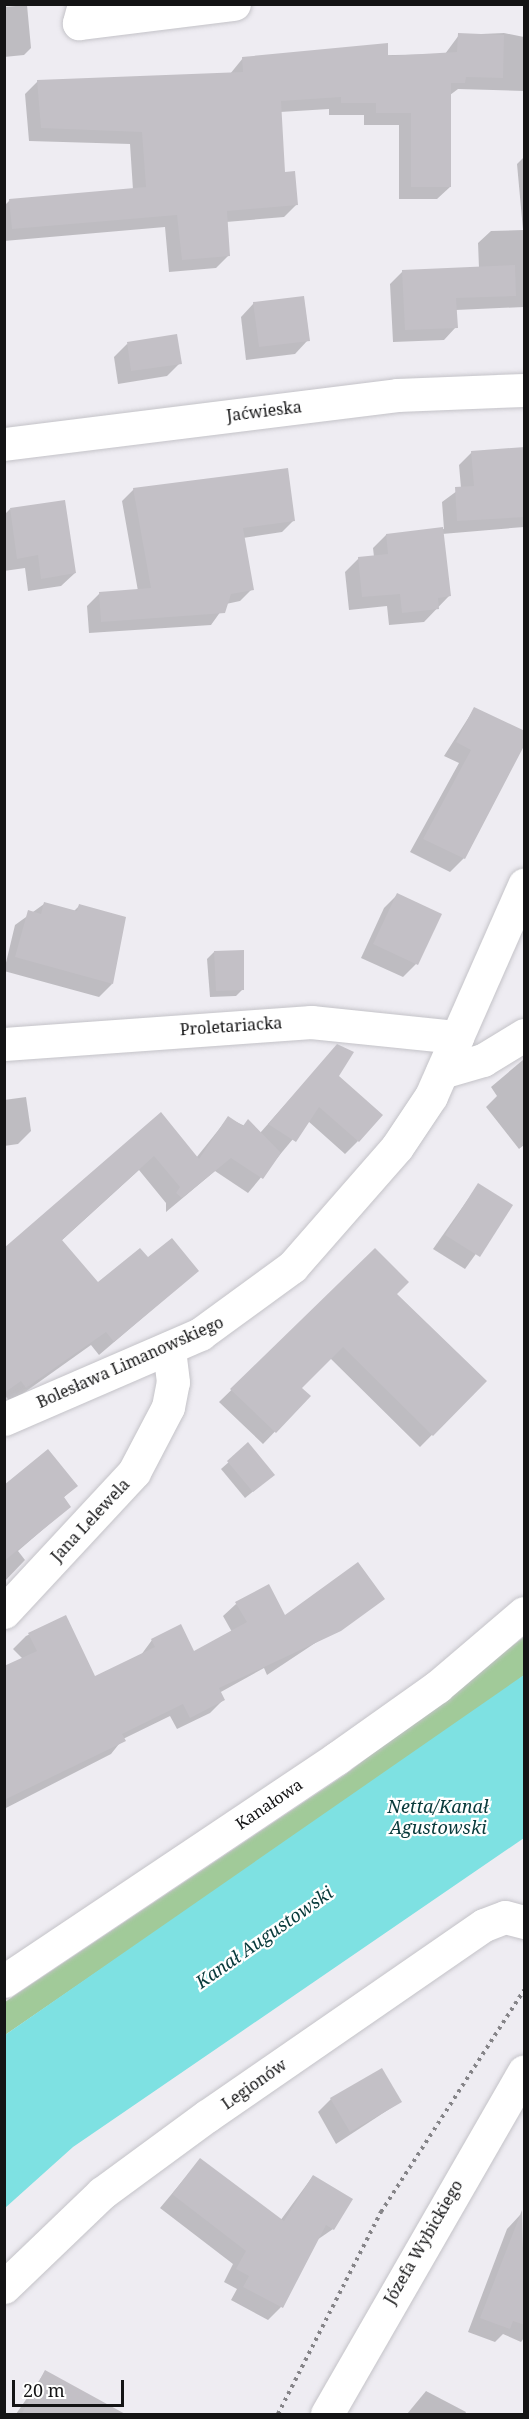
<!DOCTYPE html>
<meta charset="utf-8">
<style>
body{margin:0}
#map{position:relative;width:529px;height:2419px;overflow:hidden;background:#eeecf2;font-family:"Noto Serif",serif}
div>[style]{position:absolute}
.green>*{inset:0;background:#a1ca99}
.water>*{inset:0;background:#7ee1e2}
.shadow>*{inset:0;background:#0003}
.building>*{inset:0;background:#c3c0c6}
.path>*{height:4px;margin-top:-2px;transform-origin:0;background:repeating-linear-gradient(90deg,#858488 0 3px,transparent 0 7.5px)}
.roads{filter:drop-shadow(0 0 2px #c4c3c8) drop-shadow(0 0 2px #c4c3c8)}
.minor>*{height:33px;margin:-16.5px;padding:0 16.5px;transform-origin:16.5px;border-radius:16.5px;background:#fff}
span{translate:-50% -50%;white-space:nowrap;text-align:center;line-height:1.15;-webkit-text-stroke:4.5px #fff;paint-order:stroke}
.street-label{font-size:16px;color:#141415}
.water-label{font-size:18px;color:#07393a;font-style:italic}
.frame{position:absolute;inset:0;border:6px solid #141415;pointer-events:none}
.scale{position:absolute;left:12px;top:2380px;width:112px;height:27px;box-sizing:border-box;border:3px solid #141415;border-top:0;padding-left:8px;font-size:18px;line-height:21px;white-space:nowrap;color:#141415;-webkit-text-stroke:4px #fff;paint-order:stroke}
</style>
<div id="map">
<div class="green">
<div style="clip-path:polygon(524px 1637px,524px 1675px,495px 1699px,5px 2035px,5px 2002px,346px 1774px)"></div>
</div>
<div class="water">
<div style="clip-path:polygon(524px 1675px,524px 1838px,73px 2147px,5px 2208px,5px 2035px)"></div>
</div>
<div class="shadow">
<div style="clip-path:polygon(27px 5px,31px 48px,24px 55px,4px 57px,4px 7px)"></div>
<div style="clip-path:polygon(504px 33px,524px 37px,524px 91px,458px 89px,450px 95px,450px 187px,437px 199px,399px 199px,399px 125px,364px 125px,364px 115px,329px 115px,329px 109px,280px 112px,283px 174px,297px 204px,284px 217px,226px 222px,229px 255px,216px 268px,169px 272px,165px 227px,4px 241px,4px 206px,10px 200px,133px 190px,130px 144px,29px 141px,25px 94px,38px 81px,230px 74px,243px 58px,445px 54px,459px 35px)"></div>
<div style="clip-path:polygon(524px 157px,524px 307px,456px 310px,456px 327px,444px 340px,393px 342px,390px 284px,403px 271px,479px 268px,478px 243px,491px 231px,523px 230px,517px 164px)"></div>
<div style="clip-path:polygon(254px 303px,308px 340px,295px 354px,246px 360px,241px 317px)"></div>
<div style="clip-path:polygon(127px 344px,180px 363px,167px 376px,118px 384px,114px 357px)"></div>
<div style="clip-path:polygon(524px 449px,524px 527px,442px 534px,449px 596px,424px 622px,389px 625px,387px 606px,349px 610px,345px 572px,359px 558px,374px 557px,373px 548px,386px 535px,444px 529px,442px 502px,461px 488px,459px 465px,472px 452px)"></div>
<div style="clip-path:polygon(134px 489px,294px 520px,282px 532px,243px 538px,252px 589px,240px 601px,226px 604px,211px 625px,89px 633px,87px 606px,99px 594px,138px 591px,122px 501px)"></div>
<div style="clip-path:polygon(10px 509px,75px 573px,61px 586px,28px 591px,25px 568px,4px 571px,4px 515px)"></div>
<div style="clip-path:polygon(474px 709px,524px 740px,464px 858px,450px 872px,410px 852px,459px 763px,444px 756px)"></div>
<div style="clip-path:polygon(397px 895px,416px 964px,403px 977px,361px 958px,384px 908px)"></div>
<div style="clip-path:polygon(44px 904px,73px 912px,79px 906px,112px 984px,99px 997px,4px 971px,15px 925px)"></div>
<div style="clip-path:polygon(214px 952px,243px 989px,236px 996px,210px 997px,207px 959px)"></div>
<div style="clip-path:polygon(338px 1045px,337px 1076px,358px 1141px,345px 1154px,308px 1121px,248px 1193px,215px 1171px,166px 1212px,166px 1203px,139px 1170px,61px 1241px,98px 1285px,197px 1271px,99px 1355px,91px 1345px,11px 1402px,4px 1395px,4px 1251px,161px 1114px,196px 1158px,228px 1118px,260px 1133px)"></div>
<div style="clip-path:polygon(524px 1059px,524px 1145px,519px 1149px,486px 1107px,497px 1096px,491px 1087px)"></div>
<div style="clip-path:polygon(26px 1097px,31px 1131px,18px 1144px,4px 1146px,4px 1100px)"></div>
<div style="clip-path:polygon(478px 1185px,511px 1205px,465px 1269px,433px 1249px)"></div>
<div style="clip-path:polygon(375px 1250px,395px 1294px,485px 1381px,420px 1447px,330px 1358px,300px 1388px,309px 1396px,263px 1444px,219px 1402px)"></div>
<div style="clip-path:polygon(248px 1445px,273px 1475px,245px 1498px,221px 1469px)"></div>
<div style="clip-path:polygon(76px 1486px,63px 1498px,69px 1507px,18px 1551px,25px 1560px,4px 1582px,4px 1487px)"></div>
<div style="clip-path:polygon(383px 1598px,267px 1675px,264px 1668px,219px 1693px,223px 1700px,210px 1713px,177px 1729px,170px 1716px,123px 1739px,111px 1754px,4px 1809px,4px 1668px,23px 1659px,13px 1649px,26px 1636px,66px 1617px,95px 1678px,141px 1655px,152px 1640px,194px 1653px,232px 1632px,223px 1616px,236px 1604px,285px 1618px)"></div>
<div style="clip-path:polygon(331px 2099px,400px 2102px,336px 2144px,318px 2112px)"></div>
<div style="clip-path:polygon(200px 2160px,280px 2221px,313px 2176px,333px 2229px,317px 2240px,281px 2307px,268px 2320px,231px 2300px,237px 2289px,224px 2282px,233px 2264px,160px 2208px)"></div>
<div style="clip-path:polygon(520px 2215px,524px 2338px,521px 2342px,503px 2334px,495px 2342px,468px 2332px,507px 2229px)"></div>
<div style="clip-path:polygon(45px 2372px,102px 2414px,16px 2414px)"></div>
<div style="clip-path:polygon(426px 2391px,466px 2412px,465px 2414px,407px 2414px)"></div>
</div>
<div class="building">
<div style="clip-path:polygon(458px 33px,504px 35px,503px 78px,466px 77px,465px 83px,451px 83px,451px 187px,411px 187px,411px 113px,376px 113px,376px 103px,341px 103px,341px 97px,281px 101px,285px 172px,295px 171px,298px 205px,227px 211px,230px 256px,182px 260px,177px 215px,12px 229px,9px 199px,146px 187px,142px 132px,41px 128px,37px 80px,243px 72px,242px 57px,388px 43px,388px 56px,457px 52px)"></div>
<div style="clip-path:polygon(515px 265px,516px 296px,456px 298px,458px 328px,405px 330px,402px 270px)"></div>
<div style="clip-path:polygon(304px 296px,310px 341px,259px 347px,253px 302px)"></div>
<div style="clip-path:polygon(177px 334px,182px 364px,131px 371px,127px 342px)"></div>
<div style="clip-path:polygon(525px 447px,525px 517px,457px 521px,455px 487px,474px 486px,471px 451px)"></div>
<div style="clip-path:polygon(288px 468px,295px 521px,243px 528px,254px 590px,231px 594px,225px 613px,101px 622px,99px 592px,151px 588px,133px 488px)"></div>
<div style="clip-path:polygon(65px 500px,76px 573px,41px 579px,38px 555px,17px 559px,10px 508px)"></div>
<div style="clip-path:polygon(443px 527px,451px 596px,438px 598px,439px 609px,402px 613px,400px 594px,362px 597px,358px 557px,388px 554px,386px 534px)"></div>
<div style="clip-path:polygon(474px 707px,525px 731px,525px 744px,465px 859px,423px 839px,471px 750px,456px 742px)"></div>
<div style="clip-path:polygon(397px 893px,442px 914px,418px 965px,373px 944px)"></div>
<div style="clip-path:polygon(44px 902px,77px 911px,79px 904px,126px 917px,113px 984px,15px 957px,28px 910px,41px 914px)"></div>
<div style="clip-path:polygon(244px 950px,244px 990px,216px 991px,214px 951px)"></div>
<div style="clip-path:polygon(337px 1044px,354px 1052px,339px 1076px,383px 1115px,359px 1142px,319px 1107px,296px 1142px,268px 1124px)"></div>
<div style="clip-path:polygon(161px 1112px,199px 1159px,228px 1116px,243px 1126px,248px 1119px,281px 1153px,263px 1179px,231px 1158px,182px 1198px,176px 1193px,180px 1187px,154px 1156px,62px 1240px,98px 1282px,140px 1248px,148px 1257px,172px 1238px,199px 1271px,114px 1342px,106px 1332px,26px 1388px,21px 1381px,4px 1393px,4px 1248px)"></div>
<div style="clip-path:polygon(478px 1183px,513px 1205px,480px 1257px,445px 1235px)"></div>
<div style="clip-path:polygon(375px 1248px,409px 1282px,397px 1294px,487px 1381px,433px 1436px,343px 1347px,302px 1388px,311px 1396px,276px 1433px,230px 1389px)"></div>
<div style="clip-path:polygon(248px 1442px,275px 1475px,253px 1492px,227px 1461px)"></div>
<div style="clip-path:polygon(48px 1449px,78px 1486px,64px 1497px,71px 1507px,4px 1561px,4px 1485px)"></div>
<div style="clip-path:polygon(358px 1562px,385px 1599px,341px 1631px,219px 1688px,225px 1700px,190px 1718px,183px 1704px,122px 1734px,126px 1741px,4px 1800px,4px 1666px,37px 1651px,28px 1633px,66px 1615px,95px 1676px,155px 1647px,151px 1639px,181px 1624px,194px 1651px,247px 1622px,235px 1602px,269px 1584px,285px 1615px)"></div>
<div style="clip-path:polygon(382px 2068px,402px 2102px,350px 2132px,330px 2098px)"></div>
<div style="clip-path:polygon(200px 2158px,284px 2221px,313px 2175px,353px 2199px,334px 2230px,326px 2225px,283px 2308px,243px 2287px,249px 2276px,236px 2269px,246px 2251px,172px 2194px)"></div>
<div style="clip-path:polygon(522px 2210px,525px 2325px,513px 2321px,510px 2329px,480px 2318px)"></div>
<div style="clip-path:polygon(45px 2370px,127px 2415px,21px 2415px)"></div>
</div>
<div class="path">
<div style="left:278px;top:2414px;width:227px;rotate:-63deg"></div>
<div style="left:381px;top:2212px;width:264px;rotate:-57.2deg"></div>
</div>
<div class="roads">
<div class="minor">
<div style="left:84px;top:4px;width:20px;rotate:105deg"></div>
<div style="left:79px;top:23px;width:156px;rotate:-7deg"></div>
<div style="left:4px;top:444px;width:396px;rotate:-7.1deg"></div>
<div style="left:397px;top:395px;width:127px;rotate:-2.3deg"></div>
<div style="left:4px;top:1044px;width:308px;rotate:-4.1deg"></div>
<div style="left:311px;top:1022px;width:147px;rotate:5.9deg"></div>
<div style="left:442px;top:1072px;width:43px;rotate:-16.3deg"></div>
<div style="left:483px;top:1060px;width:48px;rotate:-31.4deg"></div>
<div style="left:4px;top:1419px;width:214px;rotate:-23.4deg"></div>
<div style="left:200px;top:1334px;width:114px;rotate:-36.1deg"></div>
<div style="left:292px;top:1267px;width:159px;rotate:-48.8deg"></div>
<div style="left:397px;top:1147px;width:61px;rotate:-56.3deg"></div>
<div style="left:431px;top:1096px;width:231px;rotate:-66.2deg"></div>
<div style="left:4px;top:1612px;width:191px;rotate:-47.1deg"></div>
<div style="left:134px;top:1472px;width:73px;rotate:-62.4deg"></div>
<div style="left:168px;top:1407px;width:25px;rotate:-79deg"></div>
<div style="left:173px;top:1382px;width:34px;rotate:-97deg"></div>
<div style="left:4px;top:1981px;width:401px;rotate:-33.8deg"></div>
<div style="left:337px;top:1758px;width:123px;rotate:-35.4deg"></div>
<div style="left:437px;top:1687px;width:114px;rotate:-40.4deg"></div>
<div style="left:4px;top:2287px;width:136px;rotate:-43.8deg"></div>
<div style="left:102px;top:2193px;width:130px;rotate:-36.3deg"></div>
<div style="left:207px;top:2116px;width:336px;rotate:-34.6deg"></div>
<div style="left:484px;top:1925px;width:22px;rotate:-21deg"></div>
<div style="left:505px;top:1917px;width:20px;rotate:15deg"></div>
<div style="left:327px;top:2414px;width:395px;rotate:-60.1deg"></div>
</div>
</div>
<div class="street-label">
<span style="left:264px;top:411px;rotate:-7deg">Jaćwieska</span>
<span style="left:231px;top:1026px;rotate:-4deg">Proletariacka</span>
<span style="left:130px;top:1362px;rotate:-24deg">Bolesława Limanowskiego</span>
<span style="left:90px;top:1520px;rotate:-47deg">Jana Lelewela</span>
<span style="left:269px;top:1804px;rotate:-34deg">Kanałowa</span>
<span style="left:254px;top:2084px;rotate:-35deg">Legionów</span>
<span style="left:423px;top:2242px;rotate:-60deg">Józefa Wybickiego</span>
</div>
<div class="water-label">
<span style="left:438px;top:1817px">Netta/Kanał<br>Agustowski</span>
<span style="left:264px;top:1937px;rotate:-35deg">Kanał Augustowski</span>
</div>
<div class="frame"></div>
<div class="scale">20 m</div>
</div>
